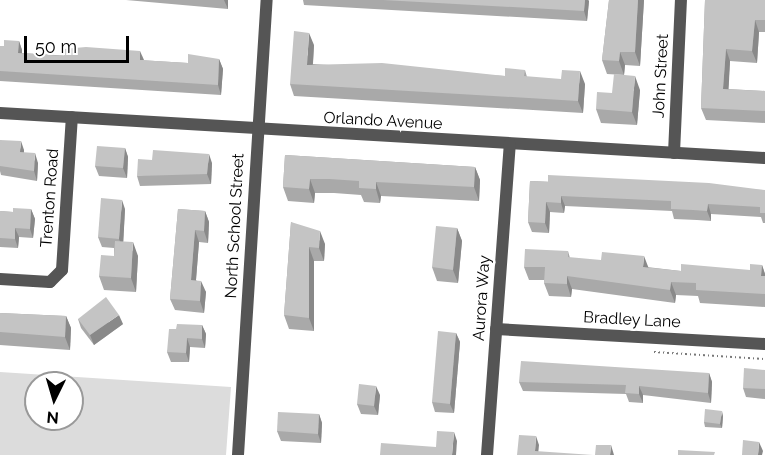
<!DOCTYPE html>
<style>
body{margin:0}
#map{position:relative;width:765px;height:455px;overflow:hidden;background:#fff;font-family:Raleway,sans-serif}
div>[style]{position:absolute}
.green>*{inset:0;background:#dcdcdc}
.path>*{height:2px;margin-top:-1px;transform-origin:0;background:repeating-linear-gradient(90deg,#777 0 1.5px,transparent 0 4.5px)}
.minor>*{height:12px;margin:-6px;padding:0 6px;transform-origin:6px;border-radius:6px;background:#555}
.tertiary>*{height:12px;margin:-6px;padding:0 6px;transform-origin:6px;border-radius:6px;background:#555}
.wall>*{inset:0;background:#a9a9a9}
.shaded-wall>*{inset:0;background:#898989}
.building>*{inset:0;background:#c4c4c4}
span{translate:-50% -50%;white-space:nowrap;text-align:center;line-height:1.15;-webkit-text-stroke:5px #fff;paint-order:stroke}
.street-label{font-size:16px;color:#000}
.north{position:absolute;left:24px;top:371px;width:60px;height:60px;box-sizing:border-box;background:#fff;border:2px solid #999;border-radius:50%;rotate:185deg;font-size:16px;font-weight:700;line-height:24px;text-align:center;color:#000}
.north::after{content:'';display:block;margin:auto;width:21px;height:27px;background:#000;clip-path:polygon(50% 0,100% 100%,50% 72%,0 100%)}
.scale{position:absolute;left:24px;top:36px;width:105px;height:27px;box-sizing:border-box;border:3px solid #000;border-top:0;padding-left:8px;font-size:18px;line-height:21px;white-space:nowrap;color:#000;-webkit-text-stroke:4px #fff;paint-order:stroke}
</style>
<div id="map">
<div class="green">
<div style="clip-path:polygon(evenodd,0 372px,231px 387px,226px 455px,0 455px,0 372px,36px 383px,72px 383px,72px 419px,36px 419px,36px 383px)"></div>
</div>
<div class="path">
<div style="left:654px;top:352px;width:111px;rotate:3.6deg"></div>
</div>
<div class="minor">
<div style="left:0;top:113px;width:766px;rotate:3.37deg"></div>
<div style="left:674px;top:153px;width:153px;rotate:-87.4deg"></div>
<div style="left:0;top:279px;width:50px;rotate:3.4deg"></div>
<div style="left:50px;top:282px;width:17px;rotate:-45deg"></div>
<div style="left:62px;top:270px;width:153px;rotate:-86.3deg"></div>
<div style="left:496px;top:329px;width:269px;rotate:3.2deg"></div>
<div style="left:487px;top:455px;width:312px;rotate:-85.8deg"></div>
</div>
<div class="tertiary">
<div style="left:238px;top:455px;width:456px;rotate:-86.4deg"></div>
</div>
<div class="wall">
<div style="clip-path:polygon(126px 0,228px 0,228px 9px)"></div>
<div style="clip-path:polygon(303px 0,588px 0,589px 1px,587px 21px,304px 5px)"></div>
<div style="clip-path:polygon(609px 0,644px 0,640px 66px,625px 65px,624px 75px,607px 74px,602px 60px)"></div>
<div style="clip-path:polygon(705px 0,765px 0,765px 32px,759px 32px,757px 63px,730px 61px,728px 89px,765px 91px,765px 123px,706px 120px,701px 108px)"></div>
<div style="clip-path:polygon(19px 41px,22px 50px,22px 53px,188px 63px,219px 59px,223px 69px,221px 95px,0 81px,0 46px,4px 46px)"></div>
<div style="clip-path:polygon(314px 45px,313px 64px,505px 76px,525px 70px,527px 77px,585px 84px,583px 113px,294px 96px,290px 84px)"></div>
<div style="clip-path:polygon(640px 90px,637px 125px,601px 123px,596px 109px,612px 93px)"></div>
<div style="clip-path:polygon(0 140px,24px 150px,24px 153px,38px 163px,37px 181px,1px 175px,0 171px)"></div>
<div style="clip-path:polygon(125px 148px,128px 157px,127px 178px,99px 176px,95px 166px)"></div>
<div style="clip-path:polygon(285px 155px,475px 167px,480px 180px,479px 201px,381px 196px,380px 203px,364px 202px,361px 195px,334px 193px,315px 193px,314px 203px,288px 201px,283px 187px)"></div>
<div style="clip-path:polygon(212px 163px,211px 184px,140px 186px,137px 176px)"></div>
<div style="clip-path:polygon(530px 181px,765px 190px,765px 223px,763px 223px,761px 217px,711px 214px,711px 221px,697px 220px,674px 219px,672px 211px,565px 206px,564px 213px,550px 212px,549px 233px,532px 232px,528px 222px)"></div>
<div style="clip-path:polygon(31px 209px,35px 219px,33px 238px,19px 237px,18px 248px,0 247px,0 211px,13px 212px)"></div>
<div style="clip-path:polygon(125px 209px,123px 242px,138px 256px,136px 292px,104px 290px,99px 276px,114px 256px,114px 248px,102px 247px,98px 237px)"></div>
<div style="clip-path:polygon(178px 209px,205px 211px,209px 222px,208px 243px,199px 242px,196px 280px,206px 292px,204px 313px,175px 310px,170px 299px)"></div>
<div style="clip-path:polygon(291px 222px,325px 244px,324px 261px,314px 261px,314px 331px,289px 329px,284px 315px)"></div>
<div style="clip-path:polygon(457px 228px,462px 241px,458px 283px,437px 281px,432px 267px)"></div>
<div style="clip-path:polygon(568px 251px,570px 258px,681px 271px,750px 270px,762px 265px,765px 274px,765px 307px,700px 303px,698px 296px,676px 295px,675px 303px,572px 289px,571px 297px,549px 296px,544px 283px,544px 280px,529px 280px,524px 267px)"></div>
<div style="clip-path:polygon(0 313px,66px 316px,71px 328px,70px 350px,0 345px)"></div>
<div style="clip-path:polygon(78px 319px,123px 324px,94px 345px,81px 328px)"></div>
<div style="clip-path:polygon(202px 325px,206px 334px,205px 348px,190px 347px,189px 362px,171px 362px,167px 352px,176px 329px)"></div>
<div style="clip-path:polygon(456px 333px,460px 342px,454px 413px,435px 412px,432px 402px)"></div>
<div style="clip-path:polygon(765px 370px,765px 399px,746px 397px,743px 388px)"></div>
<div style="clip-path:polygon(709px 373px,712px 382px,711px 403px,643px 395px,643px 403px,629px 402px,626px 394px,523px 391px,519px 382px)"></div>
<div style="clip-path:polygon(380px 395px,378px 415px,361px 414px,357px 404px)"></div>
<div style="clip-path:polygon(319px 414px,322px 423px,321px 443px,281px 441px,277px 431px)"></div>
<div style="clip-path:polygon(723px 416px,722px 428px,705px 427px,704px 422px)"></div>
</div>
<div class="shaded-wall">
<div style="clip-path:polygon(224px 0,228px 0,228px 9px)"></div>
<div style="clip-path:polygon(585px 0,588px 0,589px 1px,587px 21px,584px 11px)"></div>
<div style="clip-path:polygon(638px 0,644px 0,640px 66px,635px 52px)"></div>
<div style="clip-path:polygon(755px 20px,759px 32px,757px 63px,752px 51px)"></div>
<div style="clip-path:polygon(309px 33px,314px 45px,312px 77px,307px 65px)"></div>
<div style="clip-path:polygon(19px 41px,22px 50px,22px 62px,18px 53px)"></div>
<div style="clip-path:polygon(726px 49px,730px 61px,728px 101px,723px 89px)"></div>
<div style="clip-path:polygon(140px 51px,144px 60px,140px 60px)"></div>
<div style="clip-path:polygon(620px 52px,625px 65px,624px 75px,619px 61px)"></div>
<div style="clip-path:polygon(219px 59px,223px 69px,221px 95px,218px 85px)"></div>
<div style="clip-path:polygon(580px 71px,585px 84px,583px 113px,578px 101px)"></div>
<div style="clip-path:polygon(635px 76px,640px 90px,637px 125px,632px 112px)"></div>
<div style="clip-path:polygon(21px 141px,24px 150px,23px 162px,20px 152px)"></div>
<div style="clip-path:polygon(125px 148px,128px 157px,127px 178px,123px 168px)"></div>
<div style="clip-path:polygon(35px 153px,38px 163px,37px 181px,34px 171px)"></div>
<div style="clip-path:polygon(209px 154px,212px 163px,211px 184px,207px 174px)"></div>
<div style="clip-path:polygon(475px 167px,480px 180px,479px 201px,474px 187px)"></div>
<div style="clip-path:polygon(310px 179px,315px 193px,314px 203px,309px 189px)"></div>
<div style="clip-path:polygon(376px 182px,381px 196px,380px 203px,376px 189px)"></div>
<div style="clip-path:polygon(561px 196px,565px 206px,564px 213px,561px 203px)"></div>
<div style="clip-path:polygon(122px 200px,125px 209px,123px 248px,119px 239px)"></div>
<div style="clip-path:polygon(546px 202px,550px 212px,549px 233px,545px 223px)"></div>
<div style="clip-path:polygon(708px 204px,711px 214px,711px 221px,707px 211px)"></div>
<div style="clip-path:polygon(31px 209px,35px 219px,33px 238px,30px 229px)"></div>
<div style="clip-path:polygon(205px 211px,209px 222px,208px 243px,204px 231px)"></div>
<div style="clip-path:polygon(15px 228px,19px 237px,18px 248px,15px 239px)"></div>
<div style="clip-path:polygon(457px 228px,462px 241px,458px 283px,453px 270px)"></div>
<div style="clip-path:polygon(195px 230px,199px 242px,195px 292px,191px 280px)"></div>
<div style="clip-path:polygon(320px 231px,325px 244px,324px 261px,319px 248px)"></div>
<div style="clip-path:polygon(133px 242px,138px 256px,136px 292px,131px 278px)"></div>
<div style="clip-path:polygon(309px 247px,314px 261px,314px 331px,309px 318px)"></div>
<div style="clip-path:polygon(644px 256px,649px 269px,643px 267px)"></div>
<div style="clip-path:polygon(762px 265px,765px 274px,765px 287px,761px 276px)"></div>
<div style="clip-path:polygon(567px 276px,572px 289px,571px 297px,567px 284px)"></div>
<div style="clip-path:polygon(201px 281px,206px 292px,204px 313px,200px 301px)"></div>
<div style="clip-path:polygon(671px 282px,676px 295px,675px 303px,670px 290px)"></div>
<div style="clip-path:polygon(119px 315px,123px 324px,94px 345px,90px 335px)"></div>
<div style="clip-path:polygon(66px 316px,71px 328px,70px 350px,65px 337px)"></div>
<div style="clip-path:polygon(202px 325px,206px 334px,205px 348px,202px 339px)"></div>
<div style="clip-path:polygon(456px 333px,460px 342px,454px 413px,450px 404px)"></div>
<div style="clip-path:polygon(187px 338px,190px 347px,189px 362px,186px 353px)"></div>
<div style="clip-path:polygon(709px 373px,712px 382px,711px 403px,708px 393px)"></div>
<div style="clip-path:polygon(376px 386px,380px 395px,378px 415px,374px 406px)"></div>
<div style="clip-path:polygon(639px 386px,643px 395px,643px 403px,639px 394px)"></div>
<div style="clip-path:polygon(722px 411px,723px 416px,722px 428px,720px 424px)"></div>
<div style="clip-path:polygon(319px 414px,322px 423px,321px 443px,318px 434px)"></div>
<div style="clip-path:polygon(454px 432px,457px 441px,456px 455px,452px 455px)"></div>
<div style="clip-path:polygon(536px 436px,539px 445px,538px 455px,535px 451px)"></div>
<div style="clip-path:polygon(759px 442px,763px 451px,762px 455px,758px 455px)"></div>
<div style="clip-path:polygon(611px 445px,614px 455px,610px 455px)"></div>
</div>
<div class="building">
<div style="clip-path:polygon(383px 0,585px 0,584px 11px)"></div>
<div style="clip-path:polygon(609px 0,638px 0,635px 52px,620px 52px,619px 61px,602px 60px)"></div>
<div style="clip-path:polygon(705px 0,765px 0,765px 20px,755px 20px,752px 51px,726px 49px,723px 89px,765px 91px,765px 111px,701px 108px)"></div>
<div style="clip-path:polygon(294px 31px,309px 33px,307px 65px,382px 63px,505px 76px,505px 68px,525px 70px,524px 76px,561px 79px,562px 70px,580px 71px,578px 101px,290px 84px)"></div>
<div style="clip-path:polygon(4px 40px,19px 41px,18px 53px,64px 56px,64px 49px,86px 47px,140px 51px,140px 60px,188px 63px,188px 54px,219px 59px,218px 85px,0 71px,0 46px,4px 46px)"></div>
<div style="clip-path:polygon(614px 74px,635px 76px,632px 112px,596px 109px,597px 92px,612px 93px)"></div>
<div style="clip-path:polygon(0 140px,21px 141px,20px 152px,35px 153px,34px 171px,0 166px)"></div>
<div style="clip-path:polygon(97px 146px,125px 148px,123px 168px,95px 166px)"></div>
<div style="clip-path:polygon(153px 150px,209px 154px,207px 174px,137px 176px,138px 159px,152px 160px)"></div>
<div style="clip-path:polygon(285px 155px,475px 167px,474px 187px,376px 182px,376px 189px,359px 188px,359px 181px,329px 179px,310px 179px,309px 189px,283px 187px)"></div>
<div style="clip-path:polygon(548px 175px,709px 183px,765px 190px,765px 213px,760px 213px,760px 207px,708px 204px,707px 211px,693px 210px,671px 209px,671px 201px,561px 196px,561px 203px,546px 202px,545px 223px,528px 222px,530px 181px,548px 182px)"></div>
<div style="clip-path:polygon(101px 198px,122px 200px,119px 239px,98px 237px)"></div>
<div style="clip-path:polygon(13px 208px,31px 209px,30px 229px,15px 228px,15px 239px,0 238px,0 211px,13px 212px)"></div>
<div style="clip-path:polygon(178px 209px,205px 211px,204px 231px,195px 230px,191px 280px,201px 281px,200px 301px,170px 299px)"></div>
<div style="clip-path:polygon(291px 222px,320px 231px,319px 248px,309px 247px,309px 318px,284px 315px)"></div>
<div style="clip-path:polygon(436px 226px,457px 228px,453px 270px,432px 267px)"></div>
<div style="clip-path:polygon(115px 241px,133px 242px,131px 278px,99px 276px,101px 255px,114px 256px)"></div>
<div style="clip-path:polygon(525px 249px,568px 251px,568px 257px,601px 260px,602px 252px,644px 256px,643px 267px,681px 271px,681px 264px,750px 270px,750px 264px,762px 265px,761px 276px,765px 276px,765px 294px,696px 290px,696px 283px,671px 282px,670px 290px,567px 276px,567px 284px,544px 283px,545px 267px,524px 267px)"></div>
<div style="clip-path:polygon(106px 297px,119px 315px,90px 335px,78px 319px)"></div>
<div style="clip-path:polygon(0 313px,66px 316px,65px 337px,0 332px)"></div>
<div style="clip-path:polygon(177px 324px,202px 325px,202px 339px,187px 338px,186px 353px,167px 352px,169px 329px,176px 329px)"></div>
<div style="clip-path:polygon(438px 331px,456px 333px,450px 404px,432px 402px)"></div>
<div style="clip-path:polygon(521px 361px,709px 373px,708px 393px,639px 386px,639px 394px,625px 393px,626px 385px,519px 382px)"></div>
<div style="clip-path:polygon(744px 368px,765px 370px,765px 389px,743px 388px)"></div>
<div style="clip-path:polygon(359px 384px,376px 386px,374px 406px,357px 404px)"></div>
<div style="clip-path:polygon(705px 409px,722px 411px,720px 424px,704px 422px)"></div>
<div style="clip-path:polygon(278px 412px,319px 414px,318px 434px,277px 431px)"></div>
<div style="clip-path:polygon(437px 431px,454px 432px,452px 455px,380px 455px,381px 443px,436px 447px)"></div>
<div style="clip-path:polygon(519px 435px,536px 436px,535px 451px,593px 455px,517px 455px)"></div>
<div style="clip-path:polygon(743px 440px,759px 442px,758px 455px,742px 455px)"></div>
<div style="clip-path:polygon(596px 445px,611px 445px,610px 455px,595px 455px)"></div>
<div style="clip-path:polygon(678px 450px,715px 452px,714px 455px,678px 455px)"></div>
</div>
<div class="street-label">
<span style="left:661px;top:76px;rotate:-87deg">John Street</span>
<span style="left:383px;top:121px;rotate:3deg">Orlando Avenue</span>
<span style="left:50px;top:198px;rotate:-86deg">Trenton Road</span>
<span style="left:235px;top:226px;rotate:-87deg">North School Street</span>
<span style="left:482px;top:298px;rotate:-86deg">Aurora Way</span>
<span style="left:632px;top:320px;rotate:3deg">Bradley Lane</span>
</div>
<div class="north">N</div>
<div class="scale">50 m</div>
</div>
